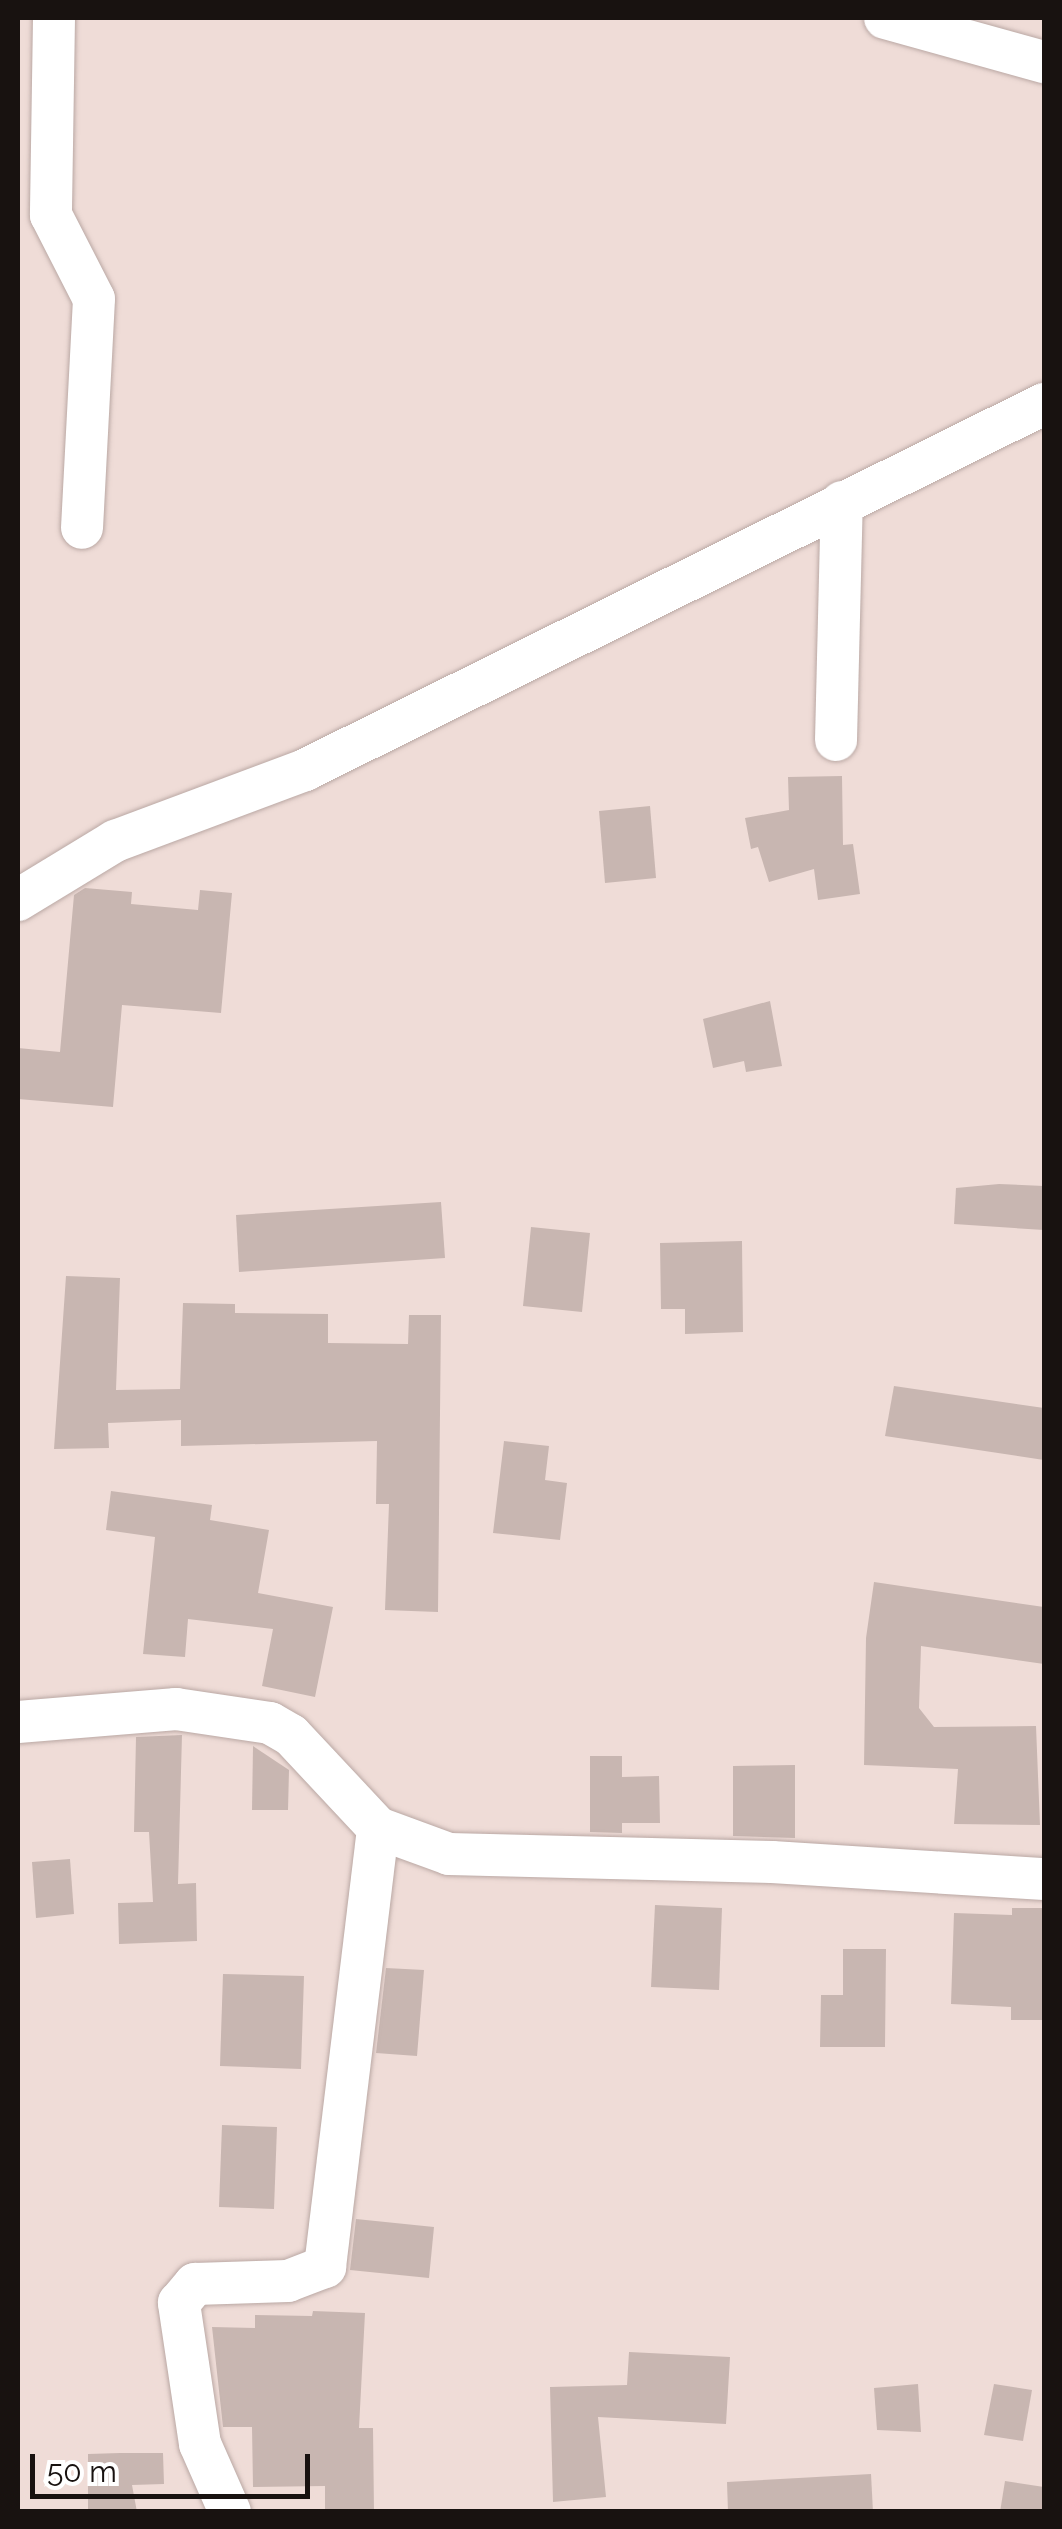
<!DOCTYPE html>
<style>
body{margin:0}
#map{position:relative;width:1062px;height:2529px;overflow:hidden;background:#efdcd7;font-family:Raleway,sans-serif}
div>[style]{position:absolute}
.building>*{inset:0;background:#c8b6b1}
.roads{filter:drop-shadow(0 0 2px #baa8a4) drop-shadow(0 0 2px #baa8a4)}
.minor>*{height:42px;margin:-21px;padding:0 21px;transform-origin:21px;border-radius:21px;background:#fff}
span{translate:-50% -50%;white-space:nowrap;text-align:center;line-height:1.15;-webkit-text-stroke:10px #fff;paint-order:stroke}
.frame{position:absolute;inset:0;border:20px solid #181210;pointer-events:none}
.scale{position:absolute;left:30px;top:2454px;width:280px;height:45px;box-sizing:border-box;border:5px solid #181210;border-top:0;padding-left:12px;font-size:30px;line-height:35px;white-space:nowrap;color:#181210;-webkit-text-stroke:8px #fff;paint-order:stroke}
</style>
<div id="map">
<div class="building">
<div style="clip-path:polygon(842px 776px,843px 845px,853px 844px,860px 894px,818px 900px,814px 869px,769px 882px,758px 847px,751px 849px,745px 818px,789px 810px,788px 777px)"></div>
<div style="clip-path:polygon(650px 806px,656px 878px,605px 883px,599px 811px)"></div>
<div style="clip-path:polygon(85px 888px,132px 892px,131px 904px,198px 910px,200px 890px,232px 893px,221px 1013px,122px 1005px,113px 1107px,18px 1099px,18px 1048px,60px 1052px,74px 895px)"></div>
<div style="clip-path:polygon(770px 1001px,782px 1066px,746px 1072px,744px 1061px,713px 1068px,703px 1019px)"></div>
<div style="clip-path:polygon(999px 1184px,1044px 1186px,1044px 1230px,954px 1224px,956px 1188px)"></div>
<div style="clip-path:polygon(441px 1202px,445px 1258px,239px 1272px,236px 1215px)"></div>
<div style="clip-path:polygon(531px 1227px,590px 1233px,582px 1312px,523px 1306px)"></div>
<div style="clip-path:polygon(742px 1241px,743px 1332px,685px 1334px,685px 1309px,661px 1309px,660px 1243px)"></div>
<div style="clip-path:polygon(66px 1276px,120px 1278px,116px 1390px,180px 1389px,183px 1303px,235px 1304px,235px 1313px,328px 1314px,328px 1343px,408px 1344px,409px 1315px,441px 1315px,438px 1612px,385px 1610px,389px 1504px,376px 1504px,377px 1441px,181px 1446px,181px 1420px,108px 1423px,109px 1448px,54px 1449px)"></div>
<div style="clip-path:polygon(894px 1386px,1044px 1408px,1044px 1460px,885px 1436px)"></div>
<div style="clip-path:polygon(504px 1441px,549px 1446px,545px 1480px,567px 1483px,560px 1540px,493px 1533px)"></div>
<div style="clip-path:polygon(111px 1491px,212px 1505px,210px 1520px,269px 1530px,258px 1593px,333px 1607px,315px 1697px,262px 1686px,273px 1629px,188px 1619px,185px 1657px,143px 1654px,155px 1537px,106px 1530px)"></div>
<div style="clip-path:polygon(874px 1582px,1044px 1607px,1044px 1664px,921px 1646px,919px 1708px,934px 1727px,1036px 1726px,1040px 1825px,954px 1824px,958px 1769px,864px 1765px,866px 1638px)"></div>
<div style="clip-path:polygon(182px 1735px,178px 1884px,196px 1883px,197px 1941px,119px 1944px,118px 1903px,153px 1902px,149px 1832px,134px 1832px,136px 1737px)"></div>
<div style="clip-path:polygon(253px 1746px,289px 1770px,288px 1810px,252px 1810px)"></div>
<div style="clip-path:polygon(590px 1756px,622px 1756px,622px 1777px,659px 1776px,660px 1823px,622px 1823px,622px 1833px,590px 1832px)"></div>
<div style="clip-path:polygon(795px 1765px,795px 1838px,733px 1836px,733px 1766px)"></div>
<div style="clip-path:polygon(70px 1859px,74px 1914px,36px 1918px,32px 1862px)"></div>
<div style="clip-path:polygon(655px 1905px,722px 1908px,719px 1990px,651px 1987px)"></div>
<div style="clip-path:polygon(1012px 1908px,1044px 1908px,1044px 2020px,1011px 2020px,1011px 2007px,951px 2004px,954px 1913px,1012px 1915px)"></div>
<div style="clip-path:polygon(843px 1949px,886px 1949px,885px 2047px,820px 2047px,821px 1995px,843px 1995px)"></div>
<div style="clip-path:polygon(386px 1968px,424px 1970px,417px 2056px,376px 2053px)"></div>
<div style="clip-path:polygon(223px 1974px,304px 1976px,301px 2069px,220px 2066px)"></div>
<div style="clip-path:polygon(222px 2125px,277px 2127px,274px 2209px,219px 2207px)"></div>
<div style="clip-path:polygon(356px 2219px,434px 2227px,429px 2278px,350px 2270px)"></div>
<div style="clip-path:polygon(313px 2311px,365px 2313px,359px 2428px,373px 2428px,374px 2512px,325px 2512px,325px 2486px,253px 2487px,252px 2427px,223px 2427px,212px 2327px,255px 2328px,255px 2315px,312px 2316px)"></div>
<div style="clip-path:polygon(629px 2352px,730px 2357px,726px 2424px,598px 2417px,606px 2497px,553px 2502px,550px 2387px,627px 2385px)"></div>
<div style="clip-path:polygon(918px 2384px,921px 2432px,877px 2430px,874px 2388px)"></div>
<div style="clip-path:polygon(994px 2384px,1032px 2390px,1023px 2441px,984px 2435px)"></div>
<div style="clip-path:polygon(120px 2453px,163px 2453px,164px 2484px,132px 2485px,137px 2512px,88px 2512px,88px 2454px)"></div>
<div style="clip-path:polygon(871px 2474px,873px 2512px,728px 2512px,727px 2482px)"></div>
<div style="clip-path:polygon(1005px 2481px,1044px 2487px,1044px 2512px,1000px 2512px)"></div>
</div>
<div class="roads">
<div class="minor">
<div style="left:54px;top:18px;width:197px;rotate:90.9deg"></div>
<div style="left:51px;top:215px;width:94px;rotate:62.9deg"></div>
<div style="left:94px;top:299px;width:229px;rotate:93deg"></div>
<div style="left:885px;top:18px;width:165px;rotate:15.5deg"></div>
<div style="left:836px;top:740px;width:238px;rotate:-88.6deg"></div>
<div style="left:18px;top:900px;width:114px;rotate:-31.3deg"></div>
<div style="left:115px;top:841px;width:203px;rotate:-20.5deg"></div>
<div style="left:305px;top:770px;width:825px;rotate:-26.35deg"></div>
<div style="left:18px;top:1722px;width:159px;rotate:-4.7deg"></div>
<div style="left:176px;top:1709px;width:95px;rotate:8.5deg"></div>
<div style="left:270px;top:1723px;width:24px;rotate:30deg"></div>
<div style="left:291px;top:1735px;width:127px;rotate:46.9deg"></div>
<div style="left:378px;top:1828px;width:76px;rotate:20.1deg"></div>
<div style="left:449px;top:1854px;width:323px;rotate:1.4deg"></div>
<div style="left:772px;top:1862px;width:273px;rotate:3.6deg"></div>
<div style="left:230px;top:2512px;width:74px;rotate:-113.8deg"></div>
<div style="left:200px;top:2444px;width:143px;rotate:-98.5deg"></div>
<div style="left:179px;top:2303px;width:25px;rotate:-50deg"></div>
<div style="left:195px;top:2284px;width:93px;rotate:-1.8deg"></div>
<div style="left:288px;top:2281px;width:40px;rotate:-21deg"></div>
<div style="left:325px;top:2267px;width:442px;rotate:-83.1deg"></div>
</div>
</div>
<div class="frame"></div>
<div class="scale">50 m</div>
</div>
